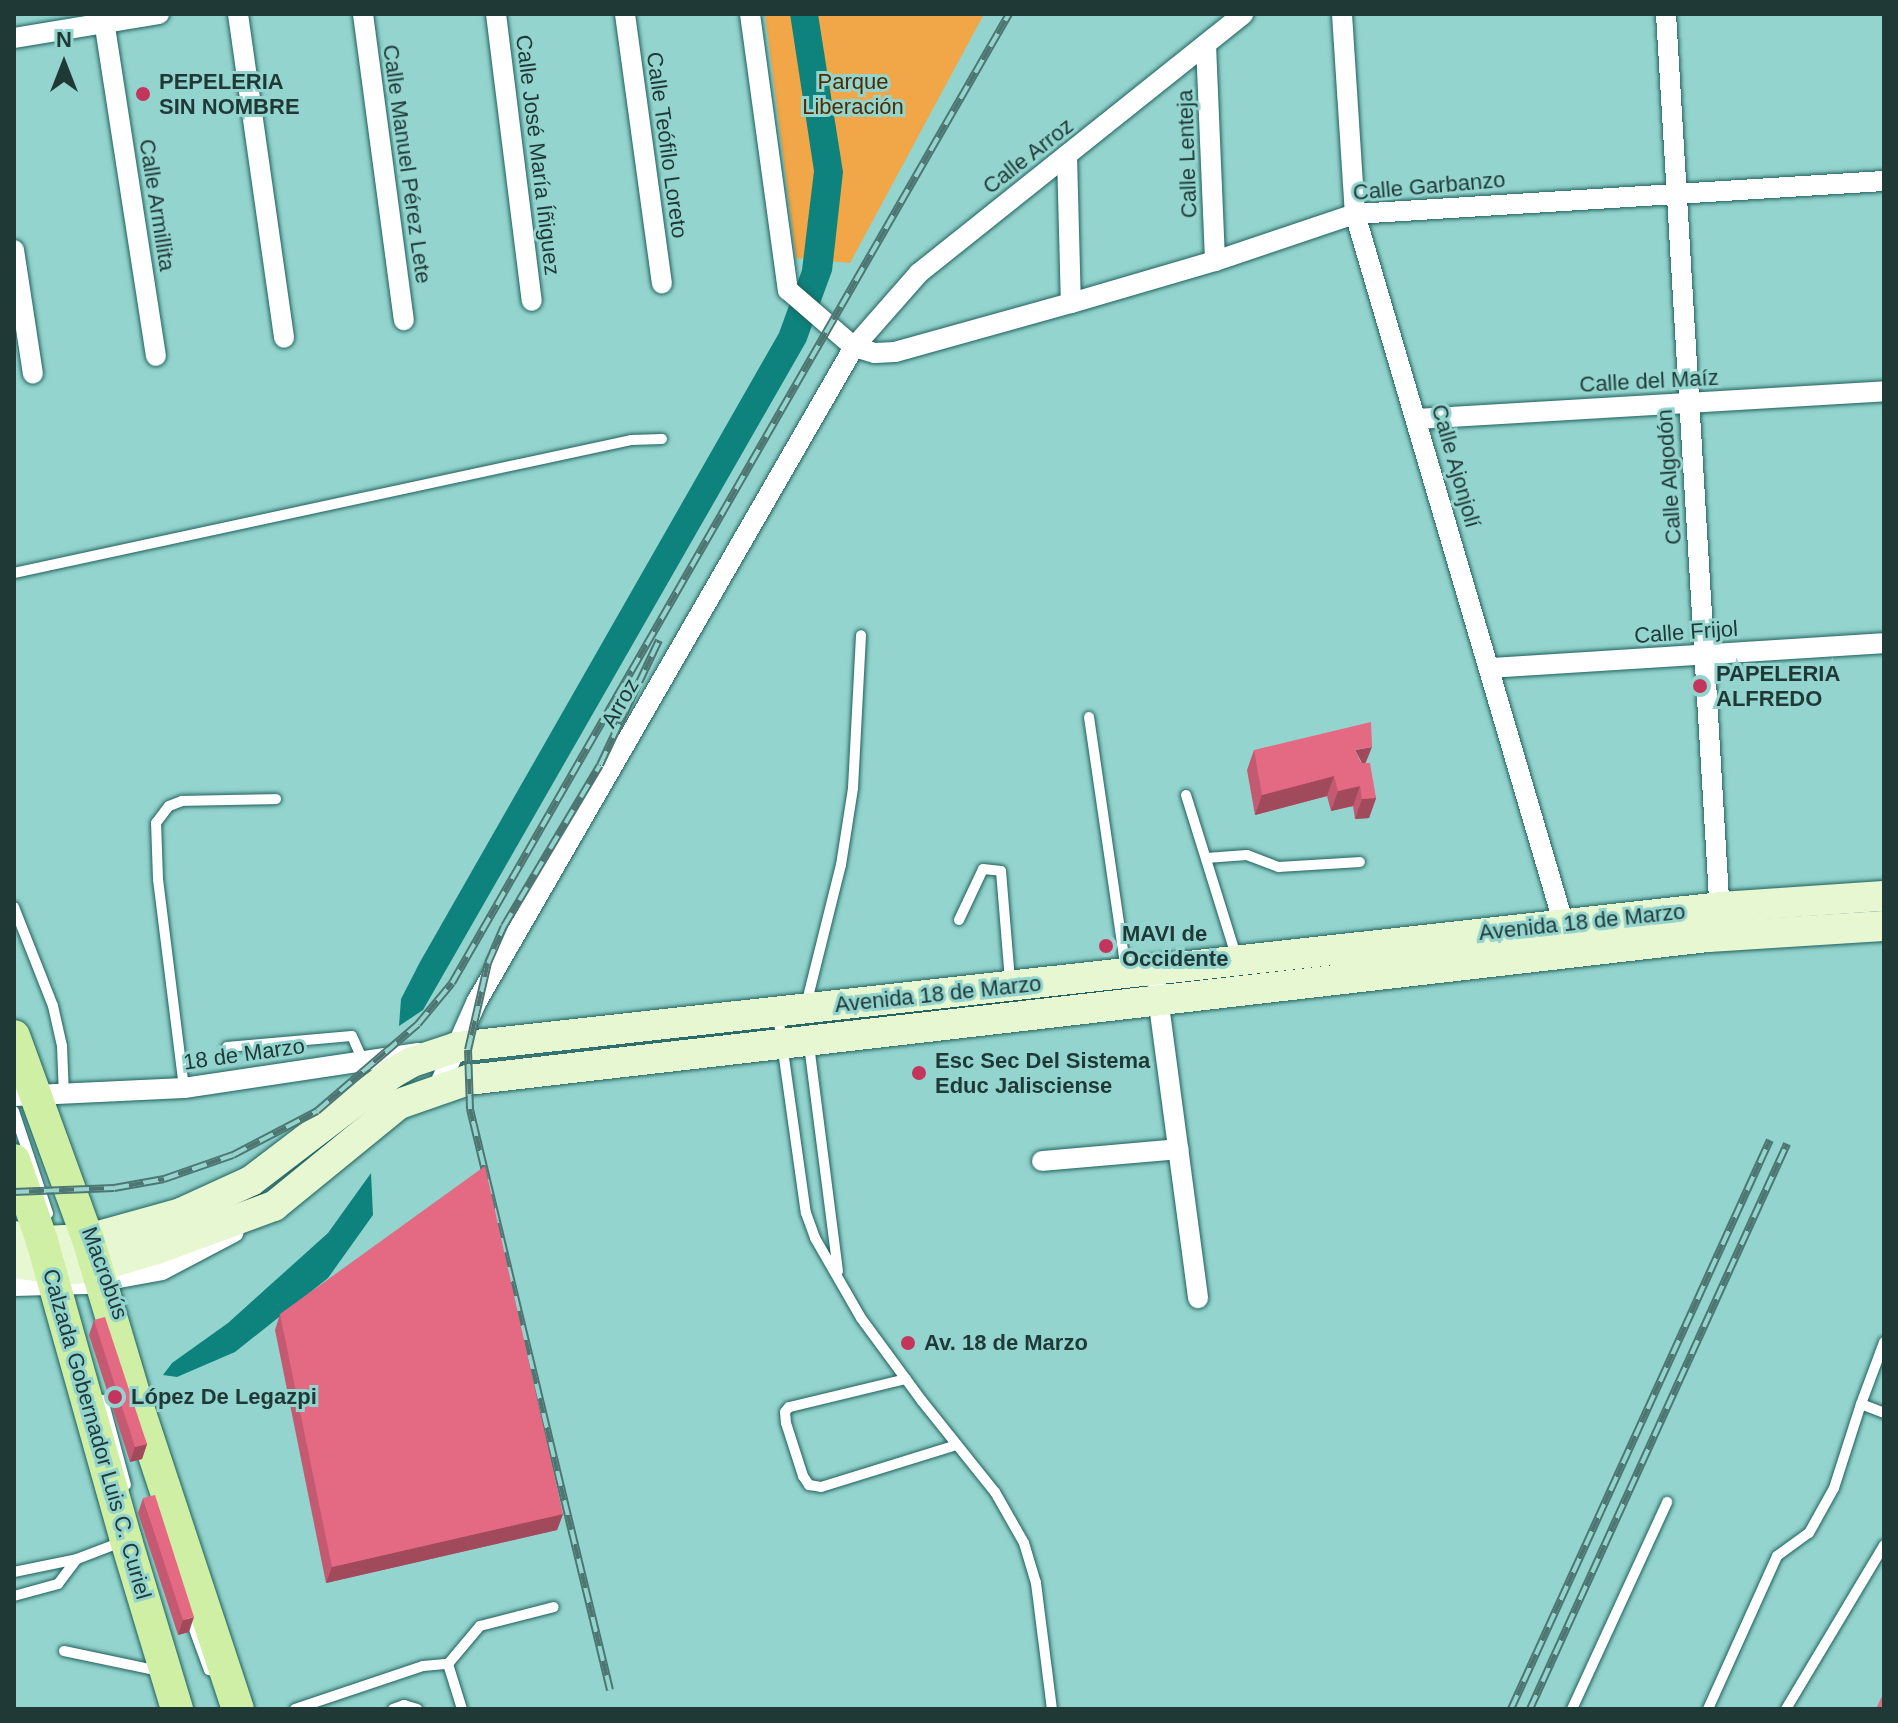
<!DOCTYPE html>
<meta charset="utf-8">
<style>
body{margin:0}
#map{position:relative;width:1898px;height:1723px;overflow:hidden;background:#94d4ce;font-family:Arial,sans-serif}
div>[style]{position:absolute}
.green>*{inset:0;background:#f1a648}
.water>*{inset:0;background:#0e827c}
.roads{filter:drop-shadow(0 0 2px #20615d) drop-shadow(0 0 2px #20615d)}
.lane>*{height:10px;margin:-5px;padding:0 5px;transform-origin:5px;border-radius:5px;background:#fff}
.street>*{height:20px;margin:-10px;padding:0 10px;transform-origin:10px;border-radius:10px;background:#fff}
.secondary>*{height:30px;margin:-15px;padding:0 15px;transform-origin:15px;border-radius:15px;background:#e7f7d2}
.primary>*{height:32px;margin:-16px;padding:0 16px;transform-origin:16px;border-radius:16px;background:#cfefa4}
.rail>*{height:8px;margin-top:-4px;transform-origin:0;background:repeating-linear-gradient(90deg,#94d4ce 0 15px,#4d7672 0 30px);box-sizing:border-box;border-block:2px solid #4d7672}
.wall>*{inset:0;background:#c45a71}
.shaded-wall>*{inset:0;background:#a04a5c}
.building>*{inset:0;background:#e46983}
.dots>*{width:22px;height:22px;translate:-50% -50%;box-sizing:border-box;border:4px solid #94d4ce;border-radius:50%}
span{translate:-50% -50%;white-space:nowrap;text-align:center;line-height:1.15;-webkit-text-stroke:6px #94d4ce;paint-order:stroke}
.poi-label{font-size:22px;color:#1f3937;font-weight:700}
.left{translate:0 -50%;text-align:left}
.park-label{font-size:22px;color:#4d2c00}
.street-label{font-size:22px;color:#1f3937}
.frame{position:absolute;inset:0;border:16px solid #1f3937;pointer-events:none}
.north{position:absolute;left:24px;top:24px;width:80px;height:80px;-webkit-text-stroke:6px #94d4ce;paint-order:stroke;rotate:0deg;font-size:22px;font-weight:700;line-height:32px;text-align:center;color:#1f3937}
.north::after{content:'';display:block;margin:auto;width:28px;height:36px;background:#1f3937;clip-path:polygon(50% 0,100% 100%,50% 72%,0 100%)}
</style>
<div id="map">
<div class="green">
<div style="clip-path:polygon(765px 14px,984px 14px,850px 263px,796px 258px)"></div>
</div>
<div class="water">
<div style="clip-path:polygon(790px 14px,818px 14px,843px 172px,832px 271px,806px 342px,423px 1010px,399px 1026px,401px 999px,420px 962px,779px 333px,802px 270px,814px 171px)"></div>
<div style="clip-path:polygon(371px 1173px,373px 1215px,328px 1278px,235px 1352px,177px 1377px,163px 1375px,172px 1363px,228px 1323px,328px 1233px)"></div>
</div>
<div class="roads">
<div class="lane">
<div style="left:14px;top:573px;width:631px;rotate:-12.16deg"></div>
<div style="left:631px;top:440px;width:31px;rotate:-2deg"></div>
<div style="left:1089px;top:717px;width:257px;rotate:81.7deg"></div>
<div style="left:1186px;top:795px;width:172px;rotate:72.7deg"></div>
<div style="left:1206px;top:858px;width:41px;rotate:-4.2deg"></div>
<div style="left:1247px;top:855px;width:34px;rotate:21deg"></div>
<div style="left:1279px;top:867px;width:81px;rotate:-3.5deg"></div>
<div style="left:14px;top:907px;width:106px;rotate:68.5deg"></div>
<div style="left:53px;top:1006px;width:41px;rotate:77.3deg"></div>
<div style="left:62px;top:1046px;width:50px;rotate:87.7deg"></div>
<div style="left:959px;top:920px;width:56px;rotate:-64.8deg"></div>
<div style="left:983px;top:869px;width:18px;rotate:6deg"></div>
<div style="left:1001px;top:871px;width:110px;rotate:85.3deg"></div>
<div style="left:806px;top:1005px;width:144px;rotate:-76deg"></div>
<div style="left:841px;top:865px;width:78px;rotate:-81.1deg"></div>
<div style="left:853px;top:788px;width:153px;rotate:-87deg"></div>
<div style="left:778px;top:1015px;width:200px;rotate:82deg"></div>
<div style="left:806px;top:1213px;width:27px;rotate:70deg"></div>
<div style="left:815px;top:1238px;width:92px;rotate:60.1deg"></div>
<div style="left:861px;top:1318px;width:103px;rotate:53.7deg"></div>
<div style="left:922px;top:1401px;width:117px;rotate:51.3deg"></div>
<div style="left:995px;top:1492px;width:59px;rotate:60.4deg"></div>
<div style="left:1024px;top:1543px;width:42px;rotate:73.3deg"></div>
<div style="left:1036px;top:1583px;width:127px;rotate:82.8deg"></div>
<div style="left:809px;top:1045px;width:228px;rotate:82.7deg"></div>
<div style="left:227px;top:1047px;width:125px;rotate:-5deg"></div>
<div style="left:352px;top:1036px;width:27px;rotate:66deg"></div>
<div style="left:184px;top:1088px;width:211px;rotate:-97.1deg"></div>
<div style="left:158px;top:879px;width:56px;rotate:-92deg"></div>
<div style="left:156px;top:823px;width:21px;rotate:-53deg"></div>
<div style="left:169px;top:806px;width:14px;rotate:-21deg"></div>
<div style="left:182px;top:801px;width:94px;rotate:-1.2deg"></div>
<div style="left:14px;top:1111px;width:108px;rotate:71.6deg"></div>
<div style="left:906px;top:1379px;width:120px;rotate:166.5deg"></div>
<div style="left:789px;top:1407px;width:6px;rotate:129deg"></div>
<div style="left:785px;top:1412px;width:11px;rotate:85deg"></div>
<div style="left:786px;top:1423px;width:56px;rotate:72.2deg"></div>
<div style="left:803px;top:1476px;width:11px;rotate:56deg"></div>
<div style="left:809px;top:1485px;width:12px;rotate:9deg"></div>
<div style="left:821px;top:1487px;width:142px;rotate:-17.2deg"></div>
<div style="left:103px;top:1400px;width:88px;rotate:74.9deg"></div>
<div style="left:1861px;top:1404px;width:66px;rotate:-69.6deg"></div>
<div style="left:14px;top:1572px;width:64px;rotate:-11.7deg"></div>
<div style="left:77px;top:1559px;width:50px;rotate:-21deg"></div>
<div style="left:14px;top:1596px;width:46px;rotate:-15.3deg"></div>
<div style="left:58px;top:1584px;width:31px;rotate:-53deg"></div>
<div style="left:188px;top:1613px;width:61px;rotate:69.8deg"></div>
<div style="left:64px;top:1651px;width:98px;rotate:11.8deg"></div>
<div style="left:448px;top:1664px;width:50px;rotate:-49.9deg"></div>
<div style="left:480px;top:1626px;width:76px;rotate:-14.4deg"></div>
<div style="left:295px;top:1709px;width:135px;rotate:-18.6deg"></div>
<div style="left:423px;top:1666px;width:25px;rotate:-5deg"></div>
<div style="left:448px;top:1664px;width:47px;rotate:72.7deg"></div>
<div style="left:393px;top:1709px;width:12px;rotate:-20deg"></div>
<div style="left:404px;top:1705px;width:14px;rotate:17deg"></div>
<div style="left:1572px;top:1709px;width:228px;rotate:-65.3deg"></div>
<div style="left:1708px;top:1709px;width:168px;rotate:-65.7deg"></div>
<div style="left:1777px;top:1556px;width:39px;rotate:-36deg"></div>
<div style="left:1809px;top:1533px;width:51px;rotate:-60.9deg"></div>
<div style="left:1834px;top:1488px;width:88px;rotate:-72.2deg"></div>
<div style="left:1861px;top:1404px;width:25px;rotate:21deg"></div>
<div style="left:1786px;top:1709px;width:191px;rotate:-59.1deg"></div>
</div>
<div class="street">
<div style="left:103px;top:14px;width:346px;rotate:81.2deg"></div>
<div style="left:238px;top:14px;width:327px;rotate:81.9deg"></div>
<div style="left:363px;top:14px;width:309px;rotate:82.4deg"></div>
<div style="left:496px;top:14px;width:289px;rotate:82.9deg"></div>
<div style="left:625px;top:14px;width:272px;rotate:82.2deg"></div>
<div style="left:750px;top:14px;width:279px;rotate:82.2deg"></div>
<div style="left:788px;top:290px;width:87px;rotate:40.8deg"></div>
<div style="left:854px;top:347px;width:22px;rotate:16deg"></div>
<div style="left:875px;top:353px;width:20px;rotate:-3deg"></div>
<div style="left:895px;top:352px;width:183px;rotate:-15.6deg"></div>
<div style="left:1071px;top:303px;width:150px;rotate:-16.3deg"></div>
<div style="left:1215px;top:261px;width:148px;rotate:-18.6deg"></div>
<div style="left:1355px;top:214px;width:530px;rotate:-3.57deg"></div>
<div style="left:1342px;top:14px;width:200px;rotate:86.3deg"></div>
<div style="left:1355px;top:214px;width:741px;rotate:73.62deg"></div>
<div style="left:1666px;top:14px;width:904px;rotate:86.57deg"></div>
<div style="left:14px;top:38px;width:147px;rotate:-9.4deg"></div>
<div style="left:1206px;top:45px;width:216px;rotate:87.6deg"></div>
<div style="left:1067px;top:155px;width:148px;rotate:88.5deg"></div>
<div style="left:14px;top:250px;width:125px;rotate:81.3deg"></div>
<div style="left:1418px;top:419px;width:467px;rotate:-3.4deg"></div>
<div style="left:1490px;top:668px;width:395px;rotate:-3.6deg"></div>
<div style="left:1157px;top:990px;width:311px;rotate:82.4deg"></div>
<div style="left:438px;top:1088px;width:95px;rotate:-65.9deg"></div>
<div style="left:477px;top:1001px;width:755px;rotate:-60.04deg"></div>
<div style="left:854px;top:347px;width:98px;rotate:-48.7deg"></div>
<div style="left:919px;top:273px;width:415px;rotate:-38.6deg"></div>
<div style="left:14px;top:1096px;width:170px;rotate:-2.7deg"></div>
<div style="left:184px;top:1088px;width:237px;rotate:-8.5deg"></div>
<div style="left:1042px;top:1161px;width:137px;rotate:-5deg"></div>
<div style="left:14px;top:1286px;width:72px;rotate:-1.6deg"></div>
<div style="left:86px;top:1284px;width:77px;rotate:-10.4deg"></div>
<div style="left:162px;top:1270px;width:81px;rotate:-27.8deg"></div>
</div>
<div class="secondary">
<div style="left:14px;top:1236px;width:28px;rotate:10deg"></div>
<div style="left:42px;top:1241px;width:46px;rotate:-2.5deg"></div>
<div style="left:88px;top:1239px;width:97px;rotate:-15.6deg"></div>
<div style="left:181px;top:1213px;width:77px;rotate:-24.6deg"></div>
<div style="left:251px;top:1181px;width:178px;rotate:-37.3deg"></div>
<div style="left:393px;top:1073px;width:22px;rotate:-30deg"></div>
<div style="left:412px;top:1062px;width:47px;rotate:-18.4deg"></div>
<div style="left:457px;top:1047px;width:1272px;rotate:-6.32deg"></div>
<div style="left:1721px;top:907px;width:163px;rotate:-3.9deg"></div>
<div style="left:14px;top:1263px;width:48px;rotate:8.5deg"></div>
<div style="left:61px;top:1270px;width:35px;rotate:-5deg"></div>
<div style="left:96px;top:1267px;width:64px;rotate:-16.4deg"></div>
<div style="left:157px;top:1249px;width:125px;rotate:-20.2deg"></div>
<div style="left:274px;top:1206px;width:161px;rotate:-39.2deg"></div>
<div style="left:399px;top:1104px;width:73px;rotate:-19.2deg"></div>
<div style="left:468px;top:1080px;width:1248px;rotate:-6.58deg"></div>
<div style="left:1708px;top:937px;width:176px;rotate:-3.6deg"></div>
</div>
<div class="primary">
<div style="left:14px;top:1036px;width:216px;rotate:70deg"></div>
<div style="left:88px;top:1239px;width:175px;rotate:73.4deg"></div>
<div style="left:138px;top:1407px;width:318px;rotate:71.7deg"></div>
<div style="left:14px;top:1160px;width:86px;rotate:70.9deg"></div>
<div style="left:42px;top:1241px;width:311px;rotate:74.3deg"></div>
<div style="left:126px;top:1540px;width:177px;rotate:73.2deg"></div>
</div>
</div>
<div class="rail">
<div style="left:14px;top:1192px;width:100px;rotate:-2.3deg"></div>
<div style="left:114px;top:1188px;width:51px;rotate:-10.2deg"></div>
<div style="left:164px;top:1179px;width:73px;rotate:-19.2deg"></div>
<div style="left:233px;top:1155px;width:95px;rotate:-27.6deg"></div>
<div style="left:317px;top:1111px;width:133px;rotate:-40.7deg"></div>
<div style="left:418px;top:1024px;width:53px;rotate:-50.3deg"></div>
<div style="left:452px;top:983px;width:1118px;rotate:-60.11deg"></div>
<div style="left:610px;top:1690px;width:598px;rotate:-103.55deg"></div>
<div style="left:470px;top:1109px;width:59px;rotate:-91.9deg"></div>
<div style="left:468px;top:1050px;width:89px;rotate:-77.1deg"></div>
<div style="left:488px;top:963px;width:40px;rotate:-66.6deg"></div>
<div style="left:504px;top:926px;width:187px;rotate:-59.2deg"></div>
<div style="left:600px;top:765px;width:138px;rotate:-64.7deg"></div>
<div style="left:1511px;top:1709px;width:625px;rotate:-65.53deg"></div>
<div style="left:1530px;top:1709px;width:621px;rotate:-65.54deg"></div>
</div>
<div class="wall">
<div style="clip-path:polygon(1254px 750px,1366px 763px,1376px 798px,1369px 818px,1355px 819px,1353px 806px,1331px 811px,1327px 796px,1255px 815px,1247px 770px)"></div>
<div style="clip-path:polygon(280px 1314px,563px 1514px,557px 1530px,326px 1583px,275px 1330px)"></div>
<div style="clip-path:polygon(94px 1320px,147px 1444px,142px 1459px,130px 1462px,89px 1335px)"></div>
<div style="clip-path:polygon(143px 1498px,189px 1632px,178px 1635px,138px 1513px)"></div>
</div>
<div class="shaded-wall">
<div style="clip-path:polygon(1372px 747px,1364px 767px,1355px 750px)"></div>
<div style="clip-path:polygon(1334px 776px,1327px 796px,1255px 815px,1262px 795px)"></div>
<div style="clip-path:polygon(1360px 786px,1353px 806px,1331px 811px,1338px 791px)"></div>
<div style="clip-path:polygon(1376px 798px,1369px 818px,1355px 819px,1362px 799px)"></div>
<div style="clip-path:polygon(147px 1444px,142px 1459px,130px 1462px,135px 1447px)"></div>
<div style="clip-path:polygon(563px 1514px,557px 1530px,326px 1583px,332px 1567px)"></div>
<div style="clip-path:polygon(194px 1617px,189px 1632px,178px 1635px,183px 1620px)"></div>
</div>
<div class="building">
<div style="clip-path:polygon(1371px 722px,1372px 747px,1355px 750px,1361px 763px,1370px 763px,1376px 798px,1362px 799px,1360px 786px,1338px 791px,1334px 776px,1262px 795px,1254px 750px)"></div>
<div style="clip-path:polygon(485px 1166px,563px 1514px,332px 1567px,280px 1314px)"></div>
<div style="clip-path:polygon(105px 1317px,147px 1444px,135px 1447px,94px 1320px)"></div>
<div style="clip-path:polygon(155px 1495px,194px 1617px,183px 1620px,143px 1498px)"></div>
<div style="clip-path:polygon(1884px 1692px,1884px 1709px,1876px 1709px)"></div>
</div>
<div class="dots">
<div style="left:143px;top:94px;background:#c4355d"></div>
<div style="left:1700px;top:686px;background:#c4355d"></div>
<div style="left:1106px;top:946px;background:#c4355d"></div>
<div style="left:919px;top:1073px;background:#c4355d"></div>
<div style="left:908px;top:1343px;background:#c4355d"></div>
<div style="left:115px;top:1397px;background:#c4355d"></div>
</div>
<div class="poi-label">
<span class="left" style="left:159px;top:94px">PEPELERIA<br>SIN NOMBRE</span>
<span class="left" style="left:1716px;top:686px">PAPELERIA<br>ALFREDO</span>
<span class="left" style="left:1122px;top:946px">MAVI de<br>Occidente</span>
<span class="left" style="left:935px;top:1073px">Esc Sec Del Sistema<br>Educ Jalisciense</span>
<span class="left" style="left:924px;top:1343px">Av. 18 de Marzo</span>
<span class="left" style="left:131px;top:1397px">López De Legazpi</span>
</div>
<div class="park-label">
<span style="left:853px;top:94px">Parque<br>Liberación</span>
</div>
<div class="street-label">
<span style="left:667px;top:145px;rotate:82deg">Calle Teófilo Loreto</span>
<span style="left:1187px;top:154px;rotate:-92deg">Calle Lenteja</span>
<span style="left:538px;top:155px;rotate:83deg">Calle José María Íñiguez</span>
<span style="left:1028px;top:156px;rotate:-38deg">Calle Arroz</span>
<span style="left:407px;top:164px;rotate:82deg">Calle Manuel Pérez Lete</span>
<span style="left:1429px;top:186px;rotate:-5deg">Calle Garbanzo</span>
<span style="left:157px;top:205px;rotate:81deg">Calle Armillita</span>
<span style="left:1649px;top:381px;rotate:-3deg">Calle del Maíz</span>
<span style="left:1456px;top:466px;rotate:74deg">Calle Ajonjolí</span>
<span style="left:1669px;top:477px;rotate:-94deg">Calle Algodón</span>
<span style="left:1686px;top:632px;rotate:-4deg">Calle Frijol</span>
<span style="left:620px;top:703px;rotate:-60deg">Arroz</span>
<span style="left:1582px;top:922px;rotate:-6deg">Avenida 18 de Marzo</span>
<span style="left:938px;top:994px;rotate:-6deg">Avenida 18 de Marzo</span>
<span style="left:244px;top:1054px;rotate:-8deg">18 de Marzo</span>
<span style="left:105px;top:1273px;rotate:70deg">Macrobús</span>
<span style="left:97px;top:1434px;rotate:74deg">Calzada Gobernador Luis C. Curiel</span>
</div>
<div class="frame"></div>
<div class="north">N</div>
</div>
